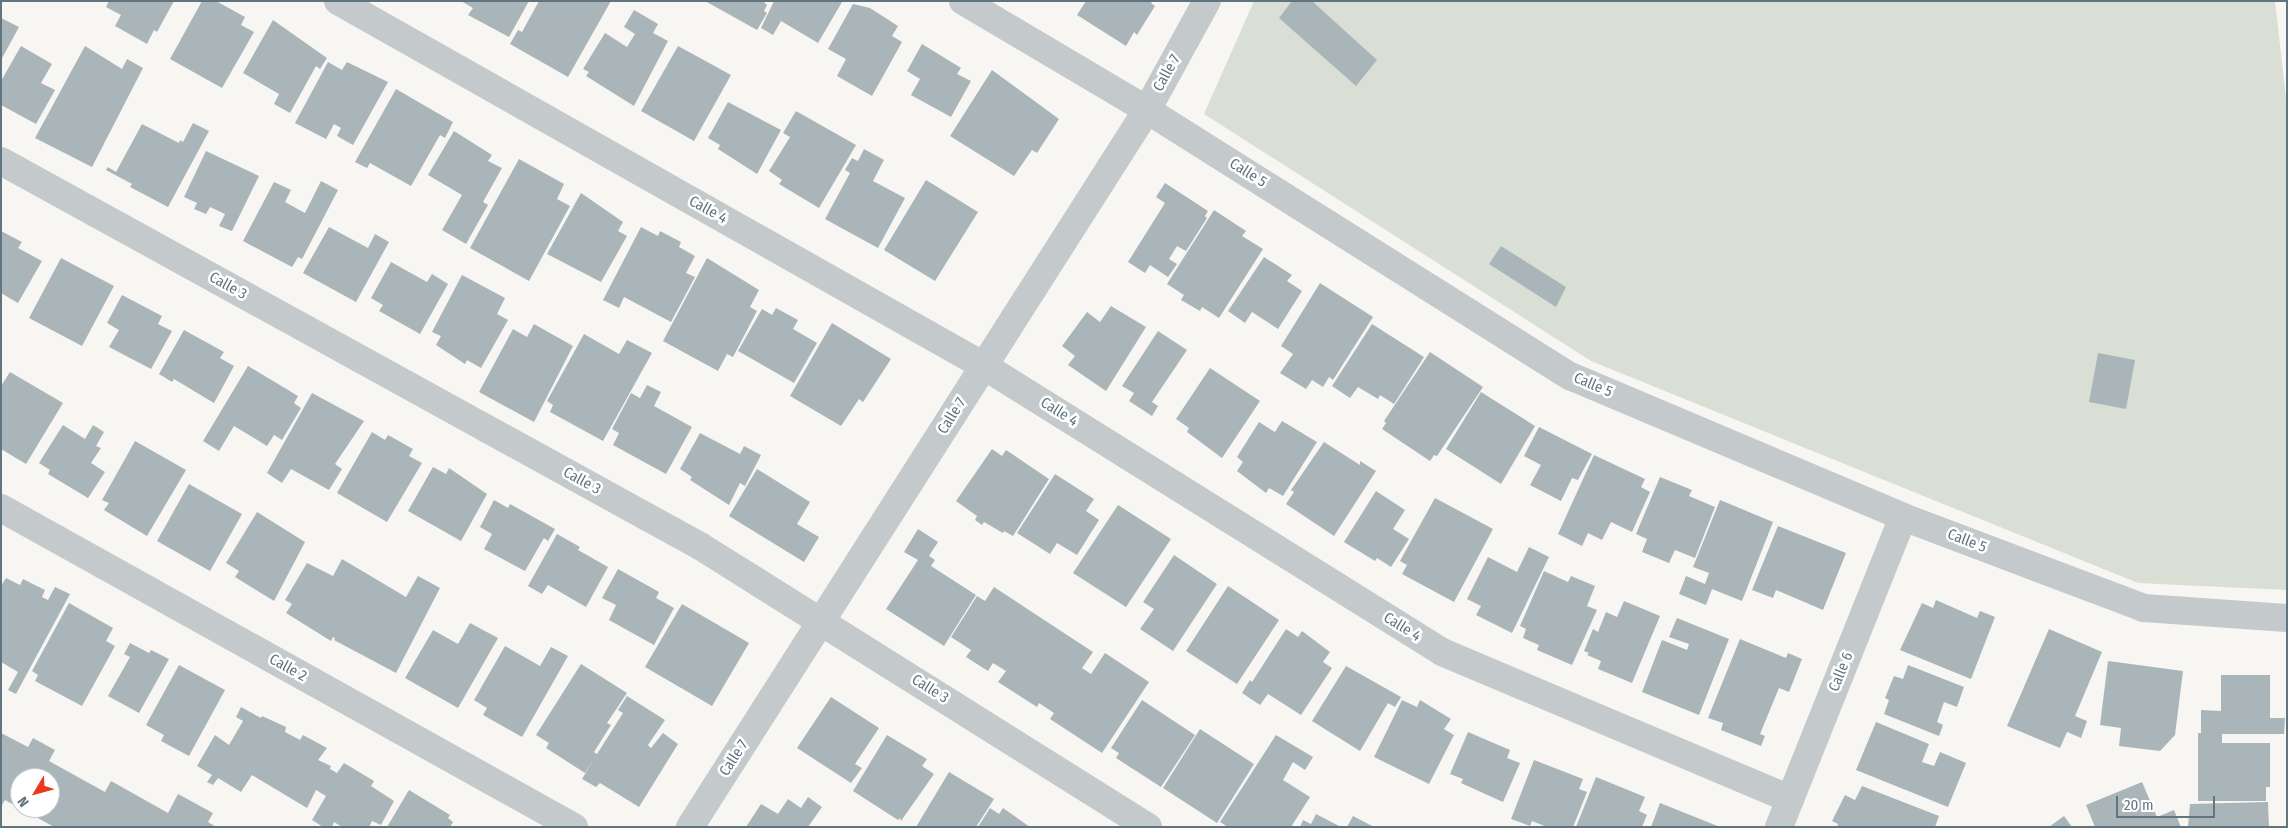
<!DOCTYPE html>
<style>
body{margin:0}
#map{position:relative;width:2288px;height:828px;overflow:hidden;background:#f7f6f3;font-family:"Fira Sans Condensed",sans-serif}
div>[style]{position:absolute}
.green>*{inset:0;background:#d9dfd4}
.building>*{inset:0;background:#aab5b9}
.minor>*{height:28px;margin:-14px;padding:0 14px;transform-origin:14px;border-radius:14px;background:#c4c9cb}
span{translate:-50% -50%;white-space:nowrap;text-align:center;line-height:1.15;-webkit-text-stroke:5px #fff;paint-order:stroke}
.street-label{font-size:15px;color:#607580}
.frame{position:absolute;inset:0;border:2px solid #607580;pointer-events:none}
.north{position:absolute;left:10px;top:768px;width:50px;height:50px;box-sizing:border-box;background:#fff;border:1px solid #bfc8cc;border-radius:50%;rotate:233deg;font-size:14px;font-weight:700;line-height:20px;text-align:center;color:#607580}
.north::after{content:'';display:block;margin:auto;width:18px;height:22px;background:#ec391d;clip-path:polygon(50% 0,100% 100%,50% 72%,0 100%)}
.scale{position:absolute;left:2116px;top:796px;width:99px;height:22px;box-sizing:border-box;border:2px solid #607580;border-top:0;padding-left:6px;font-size:15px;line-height:18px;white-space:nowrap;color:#607580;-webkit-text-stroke:4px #fff;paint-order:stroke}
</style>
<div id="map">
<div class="green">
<div style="clip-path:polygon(1254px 1px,2275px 1px,2287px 107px,2287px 590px,2138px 583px,1591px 361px,1204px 114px)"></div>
</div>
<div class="building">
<div style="clip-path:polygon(109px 1px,174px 1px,157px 32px,154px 30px,147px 44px,115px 26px,121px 15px,106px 7px)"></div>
<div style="clip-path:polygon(202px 1px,216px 1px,245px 17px,241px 25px,254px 32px,222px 88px,170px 59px)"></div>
<div style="clip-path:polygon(461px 1px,529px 1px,509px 37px,468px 15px,473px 8px)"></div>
<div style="clip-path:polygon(539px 1px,611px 1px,568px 77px,510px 44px,518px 30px,522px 32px)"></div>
<div style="clip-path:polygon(705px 1px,763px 1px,767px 5px,764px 11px,767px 13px,757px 30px)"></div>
<div style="clip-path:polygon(774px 1px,840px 1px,842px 2px,818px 43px,781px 21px,773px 35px,761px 28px)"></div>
<div style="clip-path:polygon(1086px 1px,1153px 1px,1151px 3px,1155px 6px,1137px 35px,1134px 32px,1126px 46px,1077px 15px)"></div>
<div style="clip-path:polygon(1292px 1px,1312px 1px,1377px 60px,1356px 86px,1279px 18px)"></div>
<div style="clip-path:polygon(853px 4px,870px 8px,898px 26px,892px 36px,902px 42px,872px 96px,837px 76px,846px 59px,828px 49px)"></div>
<div style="clip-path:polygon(634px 10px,658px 24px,653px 33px,668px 41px,634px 106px,586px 76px,589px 72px,583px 69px,605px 33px,627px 47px,635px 34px,624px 27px)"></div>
<div style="clip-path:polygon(1px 18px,19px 27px,1px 60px)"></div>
<div style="clip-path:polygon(273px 20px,327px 58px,320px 69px,316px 66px,290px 113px,274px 104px,279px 94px,243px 73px)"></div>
<div style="clip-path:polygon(922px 44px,961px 68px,957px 74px,971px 81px,951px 117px,911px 95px,920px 79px,907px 71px)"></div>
<div style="clip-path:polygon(21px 46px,52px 64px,41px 83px,55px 90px,36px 124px,1px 105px,1px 81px)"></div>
<div style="clip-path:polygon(85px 46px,122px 69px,127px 59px,143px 68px,92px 167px,35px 138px)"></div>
<div style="clip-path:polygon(678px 46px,731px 75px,694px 141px,641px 111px)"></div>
<div style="clip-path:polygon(328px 62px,342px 70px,347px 62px,388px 82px,353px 145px,337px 136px,341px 128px,334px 124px,326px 139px,295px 123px)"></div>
<div style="clip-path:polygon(992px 70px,1059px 119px,1037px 153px,1032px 150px,1014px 176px,950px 136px)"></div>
<div style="clip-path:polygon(396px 89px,453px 122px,445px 138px,440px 135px,411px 186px,370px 163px,367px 168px,355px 162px)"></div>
<div style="clip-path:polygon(728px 102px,781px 130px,757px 174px,718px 149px,720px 145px,708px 138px)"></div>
<div style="clip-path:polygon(796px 111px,856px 145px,819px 208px,779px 184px,782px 180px,769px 171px,790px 137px,783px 133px)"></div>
<div style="clip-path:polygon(193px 123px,209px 131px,168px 207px,130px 187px,132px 184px,106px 170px,108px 167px,116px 172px,142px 124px,179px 143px,180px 140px,183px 142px)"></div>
<div style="clip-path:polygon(454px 131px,492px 155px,488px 161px,502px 168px,483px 202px,488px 205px,466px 244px,442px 230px,462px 195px,428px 175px)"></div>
<div style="clip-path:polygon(864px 149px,884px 160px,873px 181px,905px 198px,878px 248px,825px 219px,850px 173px,845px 170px,852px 158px,858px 161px)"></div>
<div style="clip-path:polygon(206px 151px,259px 176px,232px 231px,219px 226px,225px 214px,210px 207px,206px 214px,194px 209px,197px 203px,184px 197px)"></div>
<div style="clip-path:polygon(519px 159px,564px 184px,557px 199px,570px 206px,529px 281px,470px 248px)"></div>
<div style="clip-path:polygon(926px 180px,978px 212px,935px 281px,884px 250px)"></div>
<div style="clip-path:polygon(321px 181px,338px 190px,302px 259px,298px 257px,292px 267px,243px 241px,274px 182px,291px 190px,285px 202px,305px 213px)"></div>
<div style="clip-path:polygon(1165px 183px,1208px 211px,1205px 216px,1207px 218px,1186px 251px,1177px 246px,1169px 259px,1177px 264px,1168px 277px,1150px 265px,1145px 273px,1128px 262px,1165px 203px,1156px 197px)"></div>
<div style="clip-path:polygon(581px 193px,623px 222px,618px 231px,627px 236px,601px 282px,547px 254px)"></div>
<div style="clip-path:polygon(1214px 210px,1246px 231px,1242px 236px,1263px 249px,1219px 318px,1202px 307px,1200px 311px,1181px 300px,1184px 295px,1167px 284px)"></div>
<div style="clip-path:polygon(329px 227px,368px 248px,375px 234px,389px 242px,356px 302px,303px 273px)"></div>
<div style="clip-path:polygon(641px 227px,658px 236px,660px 231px,681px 242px,679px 247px,695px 256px,686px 273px,695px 277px,671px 322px,624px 297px,619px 308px,603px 300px)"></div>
<div style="clip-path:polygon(1px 231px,22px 242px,18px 248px,42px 261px,18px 303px,1px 293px)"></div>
<div style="clip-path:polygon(1501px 246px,1566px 287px,1556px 307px,1489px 264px)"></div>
<div style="clip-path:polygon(1264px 257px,1292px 275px,1287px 281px,1302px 291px,1278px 329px,1252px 312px,1245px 323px,1228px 311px)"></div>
<div style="clip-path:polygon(61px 258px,114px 286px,82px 346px,29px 318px)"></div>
<div style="clip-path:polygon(707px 258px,759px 290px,750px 307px,757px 311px,733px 357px,727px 354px,718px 371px,663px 341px)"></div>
<div style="clip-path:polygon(391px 262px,427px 282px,432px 274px,448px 284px,420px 334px,379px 311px,383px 305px,371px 298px)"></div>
<div style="clip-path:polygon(462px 275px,505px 298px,497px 314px,508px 320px,481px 368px,467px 360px,465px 364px,436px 345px,441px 336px,432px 332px)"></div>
<div style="clip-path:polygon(1320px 283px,1373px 317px,1333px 380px,1329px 377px,1323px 387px,1312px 380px,1306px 389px,1280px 373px,1293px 354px,1281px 346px)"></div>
<div style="clip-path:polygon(122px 295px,162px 316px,158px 324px,172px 331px,151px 369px,109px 347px,119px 330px,107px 323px)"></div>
<div style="clip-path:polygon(1111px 306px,1146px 327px,1106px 391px,1068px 365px,1075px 356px,1062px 346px,1087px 312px,1100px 322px)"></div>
<div style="clip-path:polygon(776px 308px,798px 320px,793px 329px,817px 343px,794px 383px,738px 351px,762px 309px,772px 315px)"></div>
<div style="clip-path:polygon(832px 323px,891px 359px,863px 402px,859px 399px,841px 426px,790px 396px)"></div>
<div style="clip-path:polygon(534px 324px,573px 346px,534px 422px,479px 392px,513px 329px,527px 337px)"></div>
<div style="clip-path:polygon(1372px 324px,1424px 357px,1394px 404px,1380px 395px,1378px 399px,1358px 387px,1350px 398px,1332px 386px)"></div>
<div style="clip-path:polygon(184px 330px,224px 352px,220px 358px,234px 366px,214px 403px,174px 379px,172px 382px,159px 374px)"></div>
<div style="clip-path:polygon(1158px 331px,1187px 350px,1152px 402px,1158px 406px,1152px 416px,1129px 401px,1134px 393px,1122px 386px)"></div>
<div style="clip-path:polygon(584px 334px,619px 354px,627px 340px,652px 353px,603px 441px,550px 412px,553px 405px,547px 401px)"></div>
<div style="clip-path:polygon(1430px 352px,1483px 387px,1437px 456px,1434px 455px,1430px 461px,1382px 429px,1386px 423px,1384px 421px)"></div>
<div style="clip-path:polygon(2098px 353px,2135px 360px,2126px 409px,2089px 402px)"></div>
<div style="clip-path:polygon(248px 366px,298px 396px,294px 403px,301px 408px,282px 440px,274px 435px,267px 446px,234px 426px,219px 451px,203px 441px)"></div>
<div style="clip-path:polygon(1210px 368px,1260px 401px,1222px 458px,1187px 432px,1189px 428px,1176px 419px)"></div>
<div style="clip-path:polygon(10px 372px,63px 403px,26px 464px,1px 449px,1px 386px)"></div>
<div style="clip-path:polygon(647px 385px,661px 392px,654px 406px,692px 427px,666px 474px,613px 445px,619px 433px,612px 429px,631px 393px,640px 398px)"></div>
<div style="clip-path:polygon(1481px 392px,1535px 426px,1501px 484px,1446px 449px)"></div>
<div style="clip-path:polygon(312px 393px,364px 421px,335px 464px,342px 469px,329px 490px,291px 469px,282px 483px,267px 473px)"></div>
<div style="clip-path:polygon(1282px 421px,1317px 442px,1283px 496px,1269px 488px,1266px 493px,1237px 471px,1243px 462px,1237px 457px,1259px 422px,1275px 432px)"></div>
<div style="clip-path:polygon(63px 425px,85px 439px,93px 425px,104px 432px,96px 446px,101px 448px,91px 463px,105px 472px,88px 498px,48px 474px,50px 470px,39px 463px)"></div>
<div style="clip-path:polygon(1539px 427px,1592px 454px,1578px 480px,1572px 478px,1561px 501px,1530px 485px,1541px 465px,1524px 456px)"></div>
<div style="clip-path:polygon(372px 432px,385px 440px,388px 435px,413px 449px,409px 456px,422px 463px,387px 522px,337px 493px)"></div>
<div style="clip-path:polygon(700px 433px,740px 454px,744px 446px,761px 455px,745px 486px,740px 483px,729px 505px,690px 480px,692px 477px,680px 469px)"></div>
<div style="clip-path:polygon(135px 441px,186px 470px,147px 536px,104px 510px,109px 503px,102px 500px)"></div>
<div style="clip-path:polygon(1324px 442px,1360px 465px,1360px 461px,1376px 471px,1334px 536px,1286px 504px,1294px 492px,1291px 490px)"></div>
<div style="clip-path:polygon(992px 449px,1002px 456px,1006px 450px,1049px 479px,1013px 536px,1004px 531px,1003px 533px,984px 522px,982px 525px,975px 520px,977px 516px,956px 501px)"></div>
<div style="clip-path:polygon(1594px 455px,1645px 479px,1641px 487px,1650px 492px,1632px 532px,1611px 522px,1602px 540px,1588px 533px,1582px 546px,1558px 534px)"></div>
<div style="clip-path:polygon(433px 467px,446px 474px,449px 468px,487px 494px,461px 541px,408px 511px)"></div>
<div style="clip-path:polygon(757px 469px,810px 502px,797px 524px,819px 537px,804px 562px,729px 516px)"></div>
<div style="clip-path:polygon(1055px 474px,1094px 499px,1086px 511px,1099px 520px,1077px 555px,1057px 543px,1050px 554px,1017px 533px)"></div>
<div style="clip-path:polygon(1660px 477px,1692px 490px,1689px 496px,1715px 507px,1695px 558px,1675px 550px,1669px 563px,1642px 552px,1647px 539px,1636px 534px)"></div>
<div style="clip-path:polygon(189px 484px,242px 514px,210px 571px,157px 541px)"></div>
<div style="clip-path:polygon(1376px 491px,1405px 510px,1393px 529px,1409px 539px,1391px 567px,1377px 558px,1375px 561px,1344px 542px)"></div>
<div style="clip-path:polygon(1435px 498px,1493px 529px,1454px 602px,1402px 574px,1407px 565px,1400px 561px)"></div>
<div style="clip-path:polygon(494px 500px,508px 508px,510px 504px,555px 529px,548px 541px,544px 538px,525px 571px,484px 549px,492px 534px,480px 527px)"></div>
<div style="clip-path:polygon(1720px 500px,1773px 522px,1742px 601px,1712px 589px,1706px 605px,1679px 594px,1686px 576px,1705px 584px,1709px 573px,1693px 567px)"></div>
<div style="clip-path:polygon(1118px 505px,1171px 539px,1126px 607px,1073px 573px)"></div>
<div style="clip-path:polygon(257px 512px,305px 542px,274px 601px,235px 577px,239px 571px,226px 563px)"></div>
<div style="clip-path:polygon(1778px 526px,1846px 553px,1823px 610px,1776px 590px,1773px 598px,1752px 590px)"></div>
<div style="clip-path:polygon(918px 529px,938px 542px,929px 556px,935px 560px,931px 566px,976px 595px,944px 646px,886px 609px,918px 560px,904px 552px)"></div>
<div style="clip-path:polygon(557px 534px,580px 547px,578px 550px,608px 567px,586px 607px,548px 585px,542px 594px,528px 586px)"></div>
<div style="clip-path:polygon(1529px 547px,1549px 557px,1512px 633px,1476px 615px,1481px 606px,1467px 599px,1488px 557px,1517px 572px)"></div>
<div style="clip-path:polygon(1174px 555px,1217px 584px,1173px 651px,1140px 629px,1154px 609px,1143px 602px)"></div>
<div style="clip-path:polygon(342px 559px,406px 597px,418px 576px,440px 588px,396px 673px,334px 640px,335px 638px,333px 637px,331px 641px,286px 613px,292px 604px,285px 600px,307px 563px,333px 576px)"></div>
<div style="clip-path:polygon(618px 569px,659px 592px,656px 598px,674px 608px,654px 645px,609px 620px,616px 605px,602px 598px)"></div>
<div style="clip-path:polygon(1544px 571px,1568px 582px,1571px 576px,1595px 586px,1587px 606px,1597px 610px,1572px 665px,1537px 650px,1539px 645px,1523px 638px,1526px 629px,1520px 626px)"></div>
<div style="clip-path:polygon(6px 578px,20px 585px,23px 579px,45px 590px,42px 597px,48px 600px,55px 587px,70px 594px,16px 694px,8px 690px,18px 672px,1px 662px,1px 586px)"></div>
<div style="clip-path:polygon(1228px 586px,1279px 620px,1237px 684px,1186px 651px)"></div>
<div style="clip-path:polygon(994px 587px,1093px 652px,1082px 668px,1091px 674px,1105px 653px,1149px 682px,1102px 753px,1050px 719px,1054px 713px,1039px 703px,1037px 707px,998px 682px,1006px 671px,993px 663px,988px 671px,966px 657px,971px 650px,951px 637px,977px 596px,985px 601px)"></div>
<div style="clip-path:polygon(1936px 600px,1977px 618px,1980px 611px,1995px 617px,1971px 679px,1900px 650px,1922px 603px,1933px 608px)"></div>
<div style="clip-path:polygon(1624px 601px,1660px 616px,1632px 683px,1598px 669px,1601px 661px,1587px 655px,1589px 653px,1584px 651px,1593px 629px,1598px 632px,1606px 612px,1617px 617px)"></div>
<div style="clip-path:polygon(69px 603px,113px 628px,106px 641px,115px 646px,82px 706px,35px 681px,38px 675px,32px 671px)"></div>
<div style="clip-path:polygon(682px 604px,749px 643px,712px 706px,645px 667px)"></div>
<div style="clip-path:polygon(1677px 618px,1729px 639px,1699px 715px,1642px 692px,1662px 640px,1687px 650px,1689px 644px,1669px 637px)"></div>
<div style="clip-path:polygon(470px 623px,498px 638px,458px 708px,405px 678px,433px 630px,458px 644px)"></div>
<div style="clip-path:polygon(1286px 629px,1298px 637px,1302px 631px,1330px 652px,1323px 662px,1332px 668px,1301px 715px,1268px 694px,1260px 705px,1242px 693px,1250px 680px,1252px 682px)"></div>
<div style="clip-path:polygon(2049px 629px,2102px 652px,2075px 716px,2087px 721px,2081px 738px,2067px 732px,2060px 748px,2007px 726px)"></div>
<div style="clip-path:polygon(1740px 639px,1786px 658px,1788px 653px,1802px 659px,1789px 692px,1779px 688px,1760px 734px,1765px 736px,1761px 746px,1721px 730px,1723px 723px,1708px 718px)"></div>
<div style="clip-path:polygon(130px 643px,149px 653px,151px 650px,169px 659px,139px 713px,108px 696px,130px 657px,124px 654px)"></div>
<div style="clip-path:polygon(505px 646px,540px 666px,551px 647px,568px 656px,522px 737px,483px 715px,487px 708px,474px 700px)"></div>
<div style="clip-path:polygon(2108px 661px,2183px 671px,2175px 735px,2160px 751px,2119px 746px,2121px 728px,2100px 725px)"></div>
<div style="clip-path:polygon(581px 664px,627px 693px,607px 723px,611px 725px,594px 752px,597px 754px,623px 713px,618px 710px,627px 696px,665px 720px,648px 745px,651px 748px,663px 733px,678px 744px,639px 807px,600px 783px,596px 787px,582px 779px,594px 759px,585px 773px,546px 748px,549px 743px,536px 735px)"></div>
<div style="clip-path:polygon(179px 665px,225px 690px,189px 756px,161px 741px,164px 735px,146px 725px)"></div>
<div style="clip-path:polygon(1908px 665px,1964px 687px,1957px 707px,1944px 702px,1937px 722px,1943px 725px,1939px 736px,1884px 714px,1889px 700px,1885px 698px,1894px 676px,1903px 679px)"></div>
<div style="clip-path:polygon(1346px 666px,1401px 697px,1395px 707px,1388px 703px,1360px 751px,1312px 721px)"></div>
<div style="clip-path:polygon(2221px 675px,2270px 675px,2270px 718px,2285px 718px,2284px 734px,2222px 734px,2222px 743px,2270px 743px,2270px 787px,2266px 787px,2266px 801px,2198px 801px,2198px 733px,2201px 733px,2201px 710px,2221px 711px)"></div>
<div style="clip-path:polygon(831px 697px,879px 728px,855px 764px,862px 768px,851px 783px,797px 748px)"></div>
<div style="clip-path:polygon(1142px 700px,1195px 735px,1161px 787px,1116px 758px,1119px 753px,1111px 748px)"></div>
<div style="clip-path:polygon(1402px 700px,1417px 707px,1420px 700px,1451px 719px,1444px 729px,1454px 735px,1429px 784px,1374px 757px)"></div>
<div style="clip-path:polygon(241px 707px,261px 718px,262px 716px,286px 727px,285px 732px,300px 740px,303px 735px,327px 748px,318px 760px,331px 766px,330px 769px,337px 773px,344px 763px,374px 781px,371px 786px,394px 801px,381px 825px,372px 821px,369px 827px,342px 827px,334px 822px,332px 827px,323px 827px,312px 820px,326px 796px,316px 790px,307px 808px,252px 775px,241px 792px,218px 778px,213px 785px,207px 782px,212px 775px,197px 766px,215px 735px,229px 745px,243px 721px,236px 717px)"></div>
<div style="clip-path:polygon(1876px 722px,1929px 744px,1922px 762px,1934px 766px,1940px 752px,1966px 763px,1948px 807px,1856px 770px)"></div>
<div style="clip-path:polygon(1200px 729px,1254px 764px,1217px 823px,1163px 788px)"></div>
<div style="clip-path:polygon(1468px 732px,1510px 750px,1507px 758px,1520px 763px,1503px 802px,1461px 783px,1463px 779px,1450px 774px)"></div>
<div style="clip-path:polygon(evenodd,1px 733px,28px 747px,33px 738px,55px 750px,49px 761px,105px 792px,111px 781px,168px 813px,178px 794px,213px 813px,208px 822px,216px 827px,54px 827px,5px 800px,2px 805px,1px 733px,20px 778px,50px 778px,50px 808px,20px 808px,20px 778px)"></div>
<div style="clip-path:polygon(887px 735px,927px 759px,922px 766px,934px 774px,901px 821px,900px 818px,898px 820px,853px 791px)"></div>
<div style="clip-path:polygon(1276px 735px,1313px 757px,1305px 770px,1293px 762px,1283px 780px,1310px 797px,1291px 827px,1228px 827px,1220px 822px)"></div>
<div style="clip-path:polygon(1534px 760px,1583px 779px,1579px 789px,1587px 792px,1573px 827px,1547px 827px,1532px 821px,1530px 826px,1511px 819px)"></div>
<div style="clip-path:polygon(949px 772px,994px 799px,976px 827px,916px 827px)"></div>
<div style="clip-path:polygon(1596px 777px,1645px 797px,1639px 811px,1647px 815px,1642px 827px,1576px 827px)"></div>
<div style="clip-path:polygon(2142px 782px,2157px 817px,2174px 810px,2181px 827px,2095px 827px,2086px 805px)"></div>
<div style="clip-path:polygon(1862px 786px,1939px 816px,1935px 827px,1837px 827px,1838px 824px,1832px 821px,1845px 795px,1855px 800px)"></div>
<div style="clip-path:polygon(409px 790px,450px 815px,448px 818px,453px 822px,450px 827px,387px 827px)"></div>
<div style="clip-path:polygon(808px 797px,822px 807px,808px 827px,746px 827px,761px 804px,778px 814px,788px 799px,801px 808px)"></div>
<div style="clip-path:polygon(2268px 802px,2269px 827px,2188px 827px,2190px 804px)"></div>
<div style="clip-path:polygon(1660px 803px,1720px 827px,1651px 827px)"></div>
<div style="clip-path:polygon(990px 808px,999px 814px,1003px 808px,1030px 827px,978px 827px)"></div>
<div style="clip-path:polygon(1316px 814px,1341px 827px,1300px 827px,1303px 820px,1311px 824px)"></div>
<div style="clip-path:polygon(1353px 816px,1374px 827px,1347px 827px)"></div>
<div style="clip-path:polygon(2064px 816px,2072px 827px,2049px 827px)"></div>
</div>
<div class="minor">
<div style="left:338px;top:1px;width:742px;rotate:29.47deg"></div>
<div style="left:984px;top:366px;width:540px;rotate:31.98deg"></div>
<div style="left:1442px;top:652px;width:378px;rotate:22.9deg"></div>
<div style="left:963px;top:1px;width:214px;rotate:30.6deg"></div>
<div style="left:1147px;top:110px;width:500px;rotate:32.2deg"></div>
<div style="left:1570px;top:376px;width:362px;rotate:22.9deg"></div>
<div style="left:1903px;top:517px;width:258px;rotate:20.7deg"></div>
<div style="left:2144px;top:608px;width:143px;rotate:4deg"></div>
<div style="left:1px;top:161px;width:798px;rotate:28.85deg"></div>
<div style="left:700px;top:546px;width:529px;rotate:32.1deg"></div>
<div style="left:1px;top:508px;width:656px;rotate:29.11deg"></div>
<div style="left:690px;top:827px;width:850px;rotate:-57.49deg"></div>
<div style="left:1147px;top:110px;width:124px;rotate:-61.2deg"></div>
<div style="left:1779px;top:827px;width:334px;rotate:-68.2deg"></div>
</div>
<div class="street-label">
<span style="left:1167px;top:73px;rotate:-61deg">Calle 7</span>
<span style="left:1248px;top:173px;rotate:32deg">Calle 5</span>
<span style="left:708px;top:210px;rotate:29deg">Calle 4</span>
<span style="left:228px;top:286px;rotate:29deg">Calle 3</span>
<span style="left:1593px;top:385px;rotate:23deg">Calle 5</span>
<span style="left:1059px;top:412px;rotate:32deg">Calle 4</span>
<span style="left:952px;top:416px;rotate:-58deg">Calle 7</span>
<span style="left:582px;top:481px;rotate:29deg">Calle 3</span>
<span style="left:1967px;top:541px;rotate:21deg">Calle 5</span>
<span style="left:1402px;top:627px;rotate:32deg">Calle 4</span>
<span style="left:288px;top:668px;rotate:29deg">Calle 2</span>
<span style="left:1841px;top:672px;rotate:-68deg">Calle 6</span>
<span style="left:930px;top:689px;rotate:32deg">Calle 3</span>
<span style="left:734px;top:758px;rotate:-57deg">Calle 7</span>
</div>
<div class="frame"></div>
<div class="north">N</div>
<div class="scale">20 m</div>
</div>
